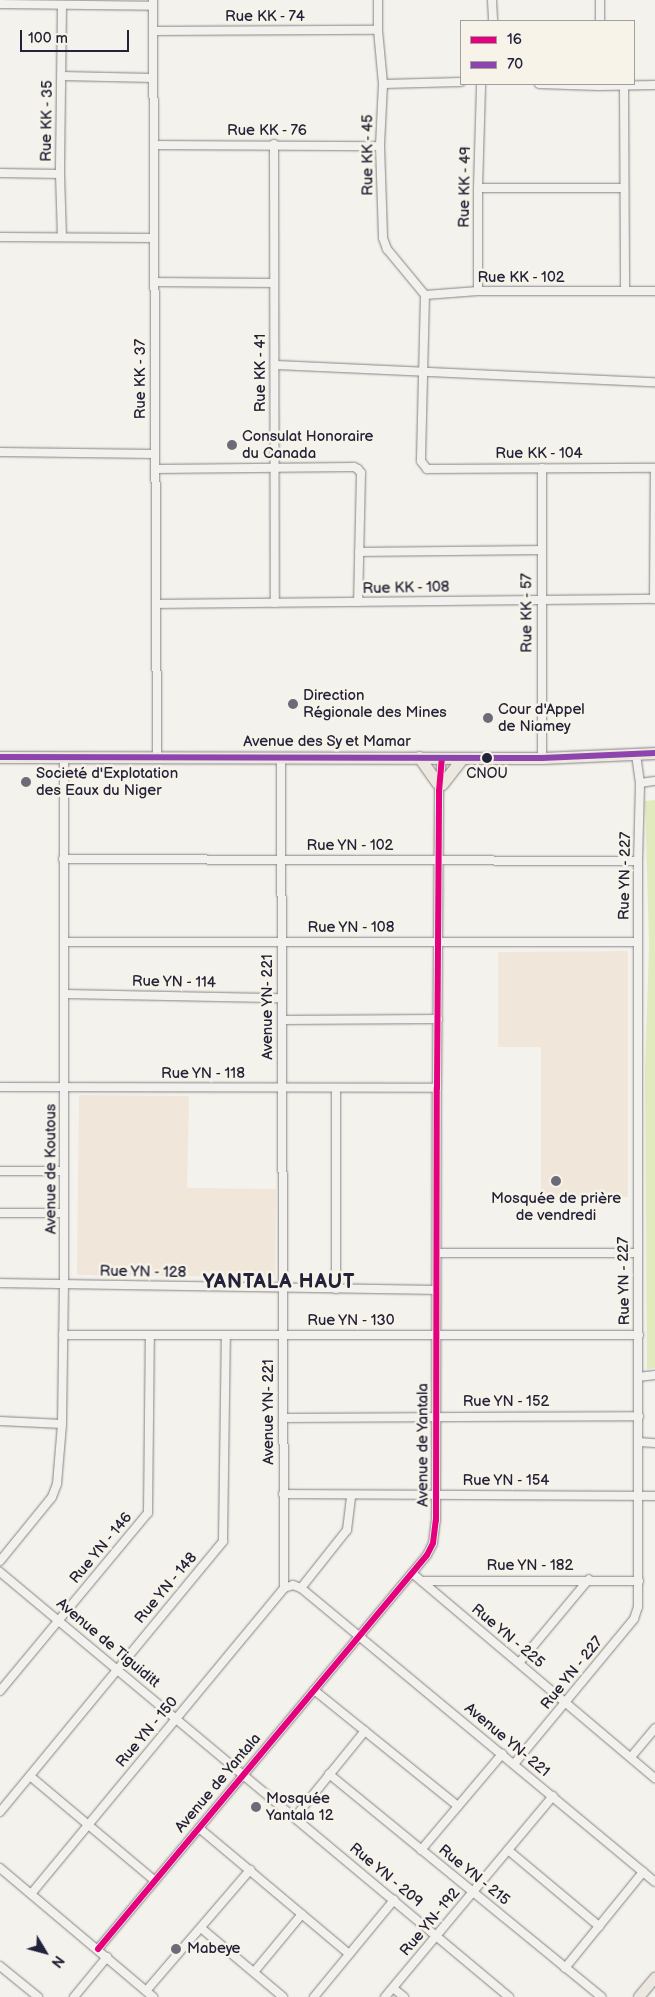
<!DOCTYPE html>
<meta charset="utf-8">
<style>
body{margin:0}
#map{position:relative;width:655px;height:1997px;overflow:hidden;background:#f4f2ec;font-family:"Balsamiq Sans",sans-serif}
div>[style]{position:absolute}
.built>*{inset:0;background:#f0e6d9}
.green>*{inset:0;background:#e0eabe}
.roads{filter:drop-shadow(0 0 1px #858486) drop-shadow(0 0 1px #858486)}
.minor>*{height:8px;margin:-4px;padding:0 4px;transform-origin:4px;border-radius:4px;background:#f2f1ed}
.major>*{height:10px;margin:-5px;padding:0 5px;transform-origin:5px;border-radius:5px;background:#ece8df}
.highway>*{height:11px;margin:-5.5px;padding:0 5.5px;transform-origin:5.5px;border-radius:5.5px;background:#ece8df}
.bus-1>*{height:6px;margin:-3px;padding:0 3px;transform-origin:3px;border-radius:3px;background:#e5007d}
.bus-2>*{height:6px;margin:-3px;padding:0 3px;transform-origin:3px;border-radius:3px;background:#8e44ad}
.dots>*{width:14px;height:14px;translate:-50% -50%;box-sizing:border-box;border:2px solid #f7f3e8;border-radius:50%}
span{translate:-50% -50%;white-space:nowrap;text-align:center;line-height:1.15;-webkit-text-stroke:5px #f7f3e8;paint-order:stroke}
.bus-label{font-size:14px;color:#22223b}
.street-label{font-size:15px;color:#22223b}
.poi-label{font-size:15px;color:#22223b}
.left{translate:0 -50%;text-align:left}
.district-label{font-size:20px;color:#22223b;font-weight:700;letter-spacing:1px}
.legend{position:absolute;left:460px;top:20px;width:175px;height:65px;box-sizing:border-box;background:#f7f3e8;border:1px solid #a29fa3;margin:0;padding:6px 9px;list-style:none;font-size:15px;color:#22223b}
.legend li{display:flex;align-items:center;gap:10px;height:25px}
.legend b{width:25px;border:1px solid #a29fa3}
.north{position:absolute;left:20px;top:1927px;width:50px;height:50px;-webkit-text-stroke:4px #f7f3e8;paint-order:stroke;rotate:127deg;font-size:14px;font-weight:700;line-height:20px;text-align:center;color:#22223b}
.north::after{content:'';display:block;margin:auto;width:18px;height:22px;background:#22223b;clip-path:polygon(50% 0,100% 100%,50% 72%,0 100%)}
.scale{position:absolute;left:20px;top:30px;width:109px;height:22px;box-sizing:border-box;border:2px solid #22223b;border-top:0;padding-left:6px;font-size:15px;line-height:18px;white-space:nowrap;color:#22223b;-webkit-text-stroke:4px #f7f3e8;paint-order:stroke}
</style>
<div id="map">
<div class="built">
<div style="clip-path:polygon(628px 951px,628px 1197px,541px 1198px,541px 1047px,498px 1047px,498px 952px)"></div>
<div style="clip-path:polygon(79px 1095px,189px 1096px,187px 1188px,276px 1189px,275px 1277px,77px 1275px)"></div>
</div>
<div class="green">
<div style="clip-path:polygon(655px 800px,655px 1368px,647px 1369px,645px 1072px,649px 945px,645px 801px)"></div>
</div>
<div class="roads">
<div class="minor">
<div style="left:153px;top:0;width:758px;rotate:89.7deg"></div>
<div style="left:378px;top:0;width:30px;rotate:90deg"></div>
<div style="left:378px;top:30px;width:54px;rotate:84.7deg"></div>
<div style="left:383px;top:84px;width:62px;rotate:92.8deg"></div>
<div style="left:380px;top:146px;width:92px;rotate:88.1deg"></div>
<div style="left:383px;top:238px;width:12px;rotate:70deg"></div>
<div style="left:387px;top:249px;width:60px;rotate:50.4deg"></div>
<div style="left:492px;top:0;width:21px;rotate:87deg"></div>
<div style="left:0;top:4px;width:153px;rotate:0.7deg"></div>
<div style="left:62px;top:5px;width:169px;rotate:90.7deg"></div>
<div style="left:60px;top:174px;width:63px;rotate:88.2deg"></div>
<div style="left:600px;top:21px;width:21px;rotate:-90deg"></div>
<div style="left:153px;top:31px;width:225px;rotate:-0.3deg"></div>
<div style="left:62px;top:76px;width:91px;rotate:1.3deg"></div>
<div style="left:383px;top:84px;width:78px;rotate:-1.5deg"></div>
<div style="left:539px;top:84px;width:60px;rotate:1.9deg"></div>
<div style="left:599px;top:86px;width:56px;rotate:-1deg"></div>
<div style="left:624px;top:86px;width:205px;rotate:89.7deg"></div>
<div style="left:274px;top:144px;width:459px;rotate:89.9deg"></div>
<div style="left:154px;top:145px;width:226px;rotate:0.3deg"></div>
<div style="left:0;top:173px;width:60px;rotate:1deg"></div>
<div style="left:478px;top:188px;width:145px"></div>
<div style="left:0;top:237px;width:154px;rotate:0.4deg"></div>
<div style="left:154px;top:282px;width:119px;rotate:0.5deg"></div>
<div style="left:478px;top:291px;width:103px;rotate:-90deg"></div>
<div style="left:478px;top:188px;width:104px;rotate:-88.3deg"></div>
<div style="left:655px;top:291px;width:177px;rotate:180deg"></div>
<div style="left:478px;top:291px;width:53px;rotate:175.7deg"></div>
<div style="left:425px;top:295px;width:166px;rotate:91.4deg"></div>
<div style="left:421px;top:461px;width:10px;rotate:53deg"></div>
<div style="left:427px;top:469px;width:228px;rotate:-0.3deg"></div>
<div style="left:275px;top:365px;width:380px;rotate:2.6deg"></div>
<div style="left:0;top:452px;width:155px;rotate:0.7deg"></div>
<div style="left:542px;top:468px;width:290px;rotate:90deg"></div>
<div style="left:155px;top:469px;width:199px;rotate:-0.6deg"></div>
<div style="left:354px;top:467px;width:4px;rotate:27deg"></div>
<div style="left:358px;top:469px;width:5px;rotate:53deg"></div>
<div style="left:361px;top:473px;width:129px;rotate:91.3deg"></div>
<div style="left:359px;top:552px;width:182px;rotate:-0.6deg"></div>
<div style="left:654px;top:599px;width:131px;rotate:-89.6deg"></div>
<div style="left:156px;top:604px;width:499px;rotate:-0.6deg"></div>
<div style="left:281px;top:758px;width:830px;rotate:89.79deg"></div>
<div style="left:640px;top:783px;width:15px;rotate:-8deg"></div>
<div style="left:63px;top:859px;width:575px;rotate:0.2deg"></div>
<div style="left:64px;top:942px;width:574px"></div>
<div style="left:65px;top:994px;width:217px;rotate:1.1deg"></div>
<div style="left:282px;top:1020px;width:156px;rotate:-0.4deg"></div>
<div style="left:0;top:1087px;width:437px;rotate:0.1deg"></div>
<div style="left:0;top:1171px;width:64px"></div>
<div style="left:0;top:1213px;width:64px"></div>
<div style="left:437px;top:1253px;width:200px"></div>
<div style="left:0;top:1283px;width:436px;rotate:0.9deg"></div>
<div style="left:336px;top:1289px;width:201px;rotate:-90deg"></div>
<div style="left:63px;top:1335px;width:576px"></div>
<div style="left:638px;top:1377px;width:17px;rotate:-7deg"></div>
<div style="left:283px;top:1418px;width:356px;rotate:-0.3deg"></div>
<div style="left:0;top:1421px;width:62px;rotate:2.8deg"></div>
<div style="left:639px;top:1442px;width:16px;rotate:4deg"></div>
<div style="left:283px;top:1494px;width:372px;rotate:0.3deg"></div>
<div style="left:0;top:1561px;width:82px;rotate:-50.9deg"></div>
<div style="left:52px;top:1497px;width:14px;rotate:-69deg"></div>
<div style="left:57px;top:1484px;width:60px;rotate:-85.2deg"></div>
<div style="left:62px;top:1424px;width:140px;rotate:-89.2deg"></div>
<div style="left:64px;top:1284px;width:526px;rotate:-90deg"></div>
<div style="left:0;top:1572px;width:663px;rotate:39.86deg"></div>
<div style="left:412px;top:1573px;width:318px;rotate:40.2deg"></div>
<div style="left:422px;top:1581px;width:217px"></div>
<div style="left:284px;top:1588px;width:9px;rotate:-18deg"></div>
<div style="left:293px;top:1585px;width:9px;rotate:21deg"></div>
<div style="left:301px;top:1588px;width:460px;rotate:39.7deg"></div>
<div style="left:301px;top:1588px;width:74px;rotate:-51.6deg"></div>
<div style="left:347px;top:1530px;width:35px;rotate:-83deg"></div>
<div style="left:519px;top:1663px;width:109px;rotate:-50.2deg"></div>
<div style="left:314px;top:1690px;width:185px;rotate:38.9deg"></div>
<div style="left:0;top:1691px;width:231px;rotate:-50.3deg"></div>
<div style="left:148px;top:1513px;width:178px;rotate:-89.4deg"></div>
<div style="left:631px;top:1757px;width:38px;rotate:-50deg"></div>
<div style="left:514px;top:1764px;width:188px;rotate:-50.4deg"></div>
<div style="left:634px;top:1619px;width:13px;rotate:-72deg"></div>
<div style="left:638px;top:1607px;width:746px;rotate:-90deg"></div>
<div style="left:638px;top:861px;width:78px;rotate:-88.5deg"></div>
<div style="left:640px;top:783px;width:29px;rotate:-98deg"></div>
<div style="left:329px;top:1774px;width:352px;rotate:39.3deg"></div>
<div style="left:30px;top:1776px;width:163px;rotate:40deg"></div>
<div style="left:0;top:1812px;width:351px;rotate:-50.5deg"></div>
<div style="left:223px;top:1541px;width:206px;rotate:-89.2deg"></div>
<div style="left:295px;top:1817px;width:111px;rotate:-50.9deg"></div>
<div style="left:199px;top:1828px;width:196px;rotate:40deg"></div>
<div style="left:421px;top:1850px;width:126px;rotate:-49.8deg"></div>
<div style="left:508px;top:1850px;width:119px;rotate:39.9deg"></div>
<div style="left:0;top:1868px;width:200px;rotate:40.1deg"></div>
<div style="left:31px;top:1894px;width:397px;rotate:-50.4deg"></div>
<div style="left:201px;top:1928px;width:107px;rotate:40.1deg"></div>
<div style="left:98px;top:1949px;width:513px;rotate:-50.14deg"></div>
<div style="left:427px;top:1555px;width:13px;rotate:-63deg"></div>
<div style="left:433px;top:1543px;width:23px;rotate:-83deg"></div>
<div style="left:436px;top:1520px;width:432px;rotate:-89.9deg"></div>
<div style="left:437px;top:1088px;width:297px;rotate:-89.6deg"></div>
<div style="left:439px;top:791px;width:33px;rotate:-85deg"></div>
<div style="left:0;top:1966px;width:49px;rotate:39.2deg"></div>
<div style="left:565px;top:1968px;width:124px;rotate:-50.9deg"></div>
<div style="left:254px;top:1972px;width:75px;rotate:-50.4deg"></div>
<div style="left:393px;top:1988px;width:14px;rotate:39deg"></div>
<div style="left:146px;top:1991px;width:160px;rotate:-49.3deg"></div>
<div style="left:74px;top:1997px;width:52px;rotate:-50.5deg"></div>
<div style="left:314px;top:1997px;width:126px;rotate:-50.5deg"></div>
<div style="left:385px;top:1997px;width:262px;rotate:-50.1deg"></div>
</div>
<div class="major">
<div style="left:639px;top:1997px;width:25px;rotate:-50deg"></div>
</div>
<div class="highway">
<div style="left:0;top:757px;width:542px;rotate:0.11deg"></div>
<div style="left:542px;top:758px;width:113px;rotate:-2.5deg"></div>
<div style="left:419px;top:757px;width:32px;rotate:55deg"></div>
<div style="left:442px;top:784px;width:33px;rotate:-52deg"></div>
</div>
</div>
<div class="bus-1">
<div style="left:98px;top:1949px;width:513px;rotate:-50.14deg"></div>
<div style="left:427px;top:1555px;width:13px;rotate:-63deg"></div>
<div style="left:433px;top:1543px;width:23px;rotate:-83deg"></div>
<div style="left:436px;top:1520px;width:432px;rotate:-89.9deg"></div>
<div style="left:437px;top:1088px;width:297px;rotate:-89.6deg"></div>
<div style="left:439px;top:791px;width:33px;rotate:-85deg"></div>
</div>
<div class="bus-2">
<div style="left:0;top:757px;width:542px;rotate:0.11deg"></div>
<div style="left:542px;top:758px;width:113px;rotate:-2.5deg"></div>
</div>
<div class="dots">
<div style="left:232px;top:445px;background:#6c6b79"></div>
<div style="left:293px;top:704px;background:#6c6b79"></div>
<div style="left:488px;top:718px;background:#6c6b79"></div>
<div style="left:487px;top:758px;background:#22223b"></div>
<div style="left:26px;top:782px;background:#6c6b79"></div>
<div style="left:556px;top:1181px;background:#6c6b79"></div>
<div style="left:256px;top:1807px;background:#6c6b79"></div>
<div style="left:176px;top:1949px;background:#6c6b79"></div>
</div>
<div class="bus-label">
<span style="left:487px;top:774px">CNOU</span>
</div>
<div class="street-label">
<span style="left:265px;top:17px">Rue KK - 74</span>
<span style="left:47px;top:121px;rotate:-89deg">Rue KK - 35</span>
<span style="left:267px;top:131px">Rue KK - 76</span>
<span style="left:368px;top:155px;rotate:-90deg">Rue KK - 45</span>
<span style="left:465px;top:187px;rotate:-89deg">Rue KK - 49</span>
<span style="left:521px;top:278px">Rue KK - 102</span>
<span style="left:261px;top:373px;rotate:-90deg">Rue KK - 41</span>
<span style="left:141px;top:379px;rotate:-90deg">Rue KK - 37</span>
<span style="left:539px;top:454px">Rue KK - 104</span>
<span style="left:406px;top:588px;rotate:-1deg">Rue KK - 108</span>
<span style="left:527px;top:613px;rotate:-90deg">Rue KK - 57</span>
<span style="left:327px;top:742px">Avenue des Sy et Mamar</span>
<span style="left:350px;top:846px">Rue YN - 102</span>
<span style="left:625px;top:876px;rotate:-89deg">Rue YN - 227</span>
<span style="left:351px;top:928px">Rue YN - 108</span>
<span style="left:174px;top:982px;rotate:1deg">Rue YN - 114</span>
<span style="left:268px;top:1007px;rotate:-90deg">Avenue YN- 221</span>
<span style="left:203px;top:1074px">Rue YN - 118</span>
<span style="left:51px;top:1169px;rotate:-90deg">Avenue de Koutous</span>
<span style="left:143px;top:1272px;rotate:1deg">Rue YN - 128</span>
<span style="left:624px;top:1281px;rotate:-91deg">Rue YN - 227</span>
<span style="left:351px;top:1321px">Rue YN - 130</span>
<span style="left:506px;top:1402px">Rue YN - 152</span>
<span style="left:269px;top:1412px;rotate:-90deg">Avenue YN- 221</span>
<span style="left:423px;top:1445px;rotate:-90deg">Avenue de Yantala</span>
<span style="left:506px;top:1481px">Rue YN - 154</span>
<span style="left:101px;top:1548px;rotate:-50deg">Rue YN - 146</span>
<span style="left:530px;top:1566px">Rue YN - 182</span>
<span style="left:166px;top:1588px;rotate:-50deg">Rue YN - 148</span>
<span style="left:508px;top:1636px;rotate:40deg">Rue YN - 225</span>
<span style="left:108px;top:1643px;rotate:40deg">Avenue de Tiguiditt</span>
<span style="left:572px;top:1673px;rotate:-51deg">Rue YN - 227</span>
<span style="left:147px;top:1732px;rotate:-50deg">Rue YN - 150</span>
<span style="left:507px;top:1740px;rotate:40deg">Avenue YN- 221</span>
<span style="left:218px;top:1783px;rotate:-50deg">Avenue de Yantala</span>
<span style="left:386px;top:1875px;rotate:40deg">Rue YN - 209</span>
<span style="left:474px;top:1875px;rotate:39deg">Rue YN - 215</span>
<span style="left:430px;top:1922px;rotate:-50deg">Rue YN- 192</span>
</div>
<div class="poi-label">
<span class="left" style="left:242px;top:445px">Consulat Honoraire<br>du Canada</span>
<span class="left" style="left:303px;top:704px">Direction<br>Régionale des Mines</span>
<span class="left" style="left:498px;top:718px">Cour d'Appel<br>de Niamey</span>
<span class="left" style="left:36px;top:782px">Societé d'Explotation<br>des Eaux du Niger</span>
<span style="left:556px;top:1207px">Mosquée de prière<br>de vendredi</span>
<span class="left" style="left:266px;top:1807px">Mosquée<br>Yantala 12</span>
<span class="left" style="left:187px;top:1949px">Mabeye</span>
</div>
<div class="district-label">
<span style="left:279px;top:1282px">YANTALA HAUT</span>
</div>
<ul class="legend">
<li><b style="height:6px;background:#e5007d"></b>16</li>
<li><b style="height:6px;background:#8e44ad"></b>70</li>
</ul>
<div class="north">N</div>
<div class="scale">100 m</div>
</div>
